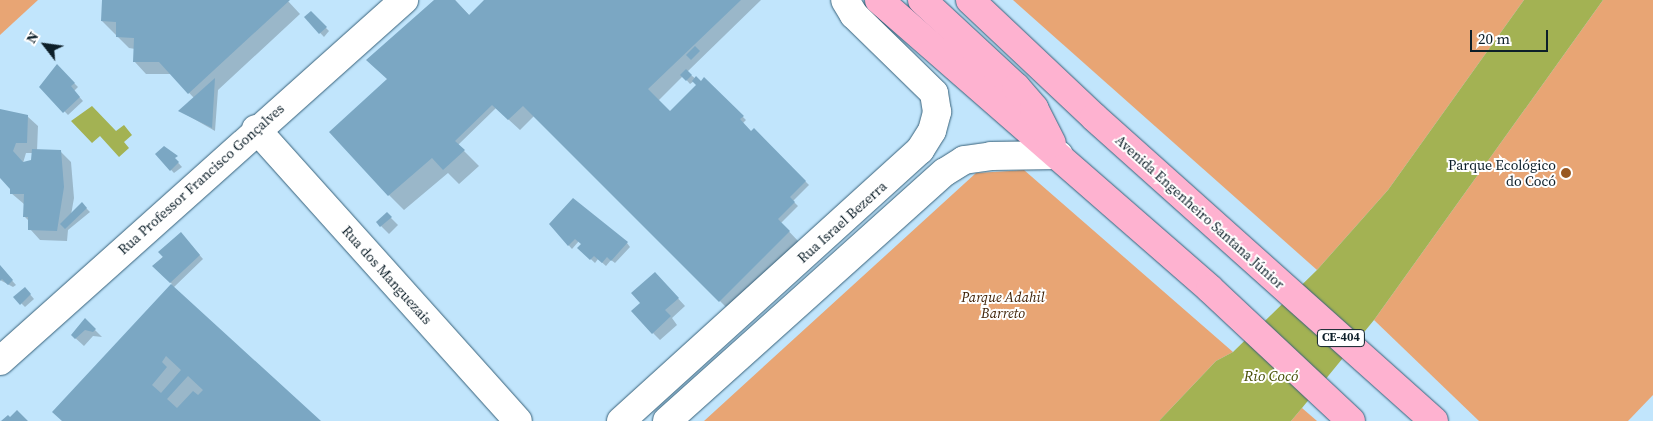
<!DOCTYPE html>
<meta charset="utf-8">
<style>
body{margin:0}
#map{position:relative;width:1653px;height:421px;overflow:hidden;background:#c1e5fc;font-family:"Source Serif 4",serif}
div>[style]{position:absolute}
.green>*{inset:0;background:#e8a574}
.water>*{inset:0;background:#a3b253}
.shadow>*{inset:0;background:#0003}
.building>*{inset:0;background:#7ba7c3}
.roads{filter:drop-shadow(0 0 1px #366079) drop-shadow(0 0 1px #366079)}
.minor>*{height:28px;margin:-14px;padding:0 14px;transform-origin:14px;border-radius:14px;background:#fff}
.major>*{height:28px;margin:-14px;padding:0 14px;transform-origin:14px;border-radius:14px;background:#feb2d0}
.dots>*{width:14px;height:14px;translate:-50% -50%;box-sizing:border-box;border:2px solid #fff;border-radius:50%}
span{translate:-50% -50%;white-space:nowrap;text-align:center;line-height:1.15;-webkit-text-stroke:4px #fff;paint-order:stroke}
.shield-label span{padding:1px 4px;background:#fff;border:1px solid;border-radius:4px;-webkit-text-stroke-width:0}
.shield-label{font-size:12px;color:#0d1f29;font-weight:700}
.poi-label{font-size:14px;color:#0d1f29}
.right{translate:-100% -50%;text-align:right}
.street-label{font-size:14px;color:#0d1f29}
.park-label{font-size:14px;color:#402207;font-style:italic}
.water-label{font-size:15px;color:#454e04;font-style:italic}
.north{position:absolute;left:20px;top:20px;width:50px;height:50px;-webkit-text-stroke:4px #fff;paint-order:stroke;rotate:300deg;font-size:14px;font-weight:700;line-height:20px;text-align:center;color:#0d1f29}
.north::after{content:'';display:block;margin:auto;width:18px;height:22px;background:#0d1f29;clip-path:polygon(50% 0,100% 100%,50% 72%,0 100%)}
.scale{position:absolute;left:1470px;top:30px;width:78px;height:22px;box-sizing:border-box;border:2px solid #0d1f29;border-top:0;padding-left:6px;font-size:15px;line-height:18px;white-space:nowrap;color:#0d1f29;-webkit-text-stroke:4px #fff;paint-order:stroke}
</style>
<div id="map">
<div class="green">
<div style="clip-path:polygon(0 0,38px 0,0 35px)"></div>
<div style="clip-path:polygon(1013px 0,1524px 0,1388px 190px,1317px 270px)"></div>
<div style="clip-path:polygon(1603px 0,1653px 0,1653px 395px,1628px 421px,1479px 421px,1374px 320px)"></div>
<div style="clip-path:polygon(1024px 170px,1233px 352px,1216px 361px,1159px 421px,704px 421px,976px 173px)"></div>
<div style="clip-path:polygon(1302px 408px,1317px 421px,1291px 421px)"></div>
</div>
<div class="water">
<div style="clip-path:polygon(1524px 0,1603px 0,1374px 320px,1302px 408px,1291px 421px,1159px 421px,1216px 361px,1233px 352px,1317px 270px,1388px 190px)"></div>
<div style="clip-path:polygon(92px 106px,116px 131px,124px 125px,132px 135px,124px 142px,129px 148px,119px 157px,100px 136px,92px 143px,71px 121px)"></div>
</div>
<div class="shadow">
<div style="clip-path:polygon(103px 0,287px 0,300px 14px,218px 90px,215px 131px,180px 111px,194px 98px,171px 74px,146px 74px,134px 61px,135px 49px,129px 48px,102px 21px)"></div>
<div style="clip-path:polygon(evenodd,436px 0,455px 0,470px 16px,486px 0,761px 0,687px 72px,701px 83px,704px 79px,746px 120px,742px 124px,751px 133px,754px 130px,809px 185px,793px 201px,798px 206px,781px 223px,799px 242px,730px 311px,534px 116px,520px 130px,496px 108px,458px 145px,479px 166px,459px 184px,448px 173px,404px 210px,389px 195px,389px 79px,436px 0,683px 76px,690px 84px,694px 81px,698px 85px,770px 213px,658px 101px,683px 76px)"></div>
<div style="clip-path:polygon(311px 13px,329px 31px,324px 37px,306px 18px)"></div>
<div style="clip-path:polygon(57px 66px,78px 87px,74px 91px,83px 101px,68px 115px,41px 87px)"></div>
<div style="clip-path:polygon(evenodd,0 111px,27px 116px,38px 126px,37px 151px,60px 151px,71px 162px,74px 198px,71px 215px,82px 204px,90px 212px,68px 230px,67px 241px,40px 240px,30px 229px,30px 222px,24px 216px,24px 204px,11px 193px,11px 188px,0 176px,0 111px,26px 153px,33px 153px,32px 161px,23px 163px,26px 153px)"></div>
<div style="clip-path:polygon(164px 147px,182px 167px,174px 173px,156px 154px)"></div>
<div style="clip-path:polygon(387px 214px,398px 225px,389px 234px,377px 222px)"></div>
<div style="clip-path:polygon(550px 224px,627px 243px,630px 247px,615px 263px,611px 260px,606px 266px,598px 259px,595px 263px,579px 248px,582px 244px,579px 241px,572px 249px)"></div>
<div style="clip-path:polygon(184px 237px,203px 259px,173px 288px,319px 421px,63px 421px,54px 412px,172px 284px,153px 266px)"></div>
<div style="clip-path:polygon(0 267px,16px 285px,13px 287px,0 280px)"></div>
<div style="clip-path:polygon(662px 281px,685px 306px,672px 318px,677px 325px,660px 340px,653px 333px)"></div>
<div style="clip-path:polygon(28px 292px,34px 299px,25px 307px,15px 297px)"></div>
<div style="clip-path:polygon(85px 320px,102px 337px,93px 336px,84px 346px,72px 335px)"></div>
</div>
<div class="building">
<div style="clip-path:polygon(102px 0,290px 0,188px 94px,159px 62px,133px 62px,134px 38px,116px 37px,116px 22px,101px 21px)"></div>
<div style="clip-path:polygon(434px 0,455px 0,469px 15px,484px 0,741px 0,648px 89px,670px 111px,696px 85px,692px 81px,696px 76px,701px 81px,704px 77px,744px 116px,740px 119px,751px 131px,754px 128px,806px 181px,790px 197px,795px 202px,778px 219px,790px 231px,719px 302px,523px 106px,508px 120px,492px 105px,455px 141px,465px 150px,443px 170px,432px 158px,388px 196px,329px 132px,387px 79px,366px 60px)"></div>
<div style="clip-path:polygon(311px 11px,327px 27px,319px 34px,304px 17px)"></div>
<div style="clip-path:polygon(695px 46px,700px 51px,691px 60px,686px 55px)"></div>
<div style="clip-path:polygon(57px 64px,75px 83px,71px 86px,80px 97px,63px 113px,39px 87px)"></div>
<div style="clip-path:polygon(686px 69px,692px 75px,686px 81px,680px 75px)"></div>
<div style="clip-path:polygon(215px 78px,212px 128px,178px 111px)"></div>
<div style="clip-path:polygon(0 109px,28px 115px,27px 143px,16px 143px,13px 151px,23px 162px,31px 160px,32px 149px,61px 150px,64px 187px,57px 231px,28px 230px,28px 217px,23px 217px,24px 194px,10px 194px,10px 189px,0 178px)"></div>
<div style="clip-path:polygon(164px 146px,178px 156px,175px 158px,179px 162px,170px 171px,155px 154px)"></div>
<div style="clip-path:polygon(573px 198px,628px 242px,611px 261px,607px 257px,602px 263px,594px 256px,590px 260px,577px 248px,581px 244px,575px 239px,568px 246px,549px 224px)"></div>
<div style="clip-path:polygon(82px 202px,87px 208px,65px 229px,60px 224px)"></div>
<div style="clip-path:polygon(387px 212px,392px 217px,380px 227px,376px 222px)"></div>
<div style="clip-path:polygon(181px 232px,200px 255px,170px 283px,152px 266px,163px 257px,158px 252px)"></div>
<div style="clip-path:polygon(0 265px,13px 280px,8px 285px,2px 279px,0 281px)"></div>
<div style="clip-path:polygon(655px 272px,679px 298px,665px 310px,671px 316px,652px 334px,631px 311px,640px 303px,631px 293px)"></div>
<div style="clip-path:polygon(evenodd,171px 284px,321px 421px,62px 421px,52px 412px,171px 284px,166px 356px,181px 370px,161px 393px,152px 385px,167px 367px,162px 362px,166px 356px,171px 284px,188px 376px,203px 390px,198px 395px,193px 391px,177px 408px,167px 399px,188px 376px)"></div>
<div style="clip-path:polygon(25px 287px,31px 294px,20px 305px,13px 297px)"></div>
<div style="clip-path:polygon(85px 318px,96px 329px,93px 332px,85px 330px,75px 339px,71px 335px)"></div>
<div style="clip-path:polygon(17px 410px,28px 421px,1px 421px,8px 415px,10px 417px)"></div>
</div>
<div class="roads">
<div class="minor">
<div style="left:256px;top:129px;width:392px;rotate:48.1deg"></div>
<div style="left:0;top:361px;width:542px;rotate:-41.78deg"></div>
<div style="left:621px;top:421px;width:404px;rotate:-42.2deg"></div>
<div style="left:920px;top:150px;width:22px;rotate:-58deg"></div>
<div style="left:932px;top:131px;width:20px;rotate:-75deg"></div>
<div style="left:937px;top:112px;width:19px;rotate:-99deg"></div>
<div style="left:934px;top:93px;width:112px;rotate:-135.7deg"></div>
<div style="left:854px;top:15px;width:17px;rotate:-121deg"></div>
<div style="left:667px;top:421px;width:373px;rotate:-41.9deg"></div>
<div style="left:945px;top:172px;width:22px;rotate:-32deg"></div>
<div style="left:964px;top:160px;width:27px;rotate:-8deg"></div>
<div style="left:991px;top:156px;width:68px;rotate:-0.8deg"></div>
</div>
<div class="major">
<div style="left:879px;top:0;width:439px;rotate:41.1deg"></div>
<div style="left:1210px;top:289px;width:193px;rotate:43.1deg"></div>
<div style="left:922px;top:0;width:128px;rotate:42.8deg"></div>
<div style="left:1016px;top:87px;width:28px;rotate:49deg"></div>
<div style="left:1034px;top:108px;width:39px;rotate:63deg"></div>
<div style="left:970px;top:0;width:170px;rotate:43.3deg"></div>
<div style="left:1094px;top:117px;width:456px;rotate:41.8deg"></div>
</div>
</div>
<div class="dots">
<div style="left:1566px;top:173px;background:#985822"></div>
</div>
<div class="shield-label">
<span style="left:1341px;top:338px">CE-404</span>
</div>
<div class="poi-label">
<span class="right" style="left:1556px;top:173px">Parque Ecológico<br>do Cocó</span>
</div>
<div class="street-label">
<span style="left:201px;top:179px;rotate:-42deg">Rua Professor Francisco Gonçalves</span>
<span style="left:1200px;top:212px;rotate:42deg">Avenida Engenheiro Santana Júnior</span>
<span style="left:842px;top:222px;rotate:-42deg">Rua Israel Bezerra</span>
<span style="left:387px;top:275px;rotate:48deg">Rua dos Manguezais</span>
</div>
<div class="park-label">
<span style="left:1003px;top:305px">Parque Adahil<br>Barreto</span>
</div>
<div class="water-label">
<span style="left:1271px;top:376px">Rio Cocó</span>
</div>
<div class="north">N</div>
<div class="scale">20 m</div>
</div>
